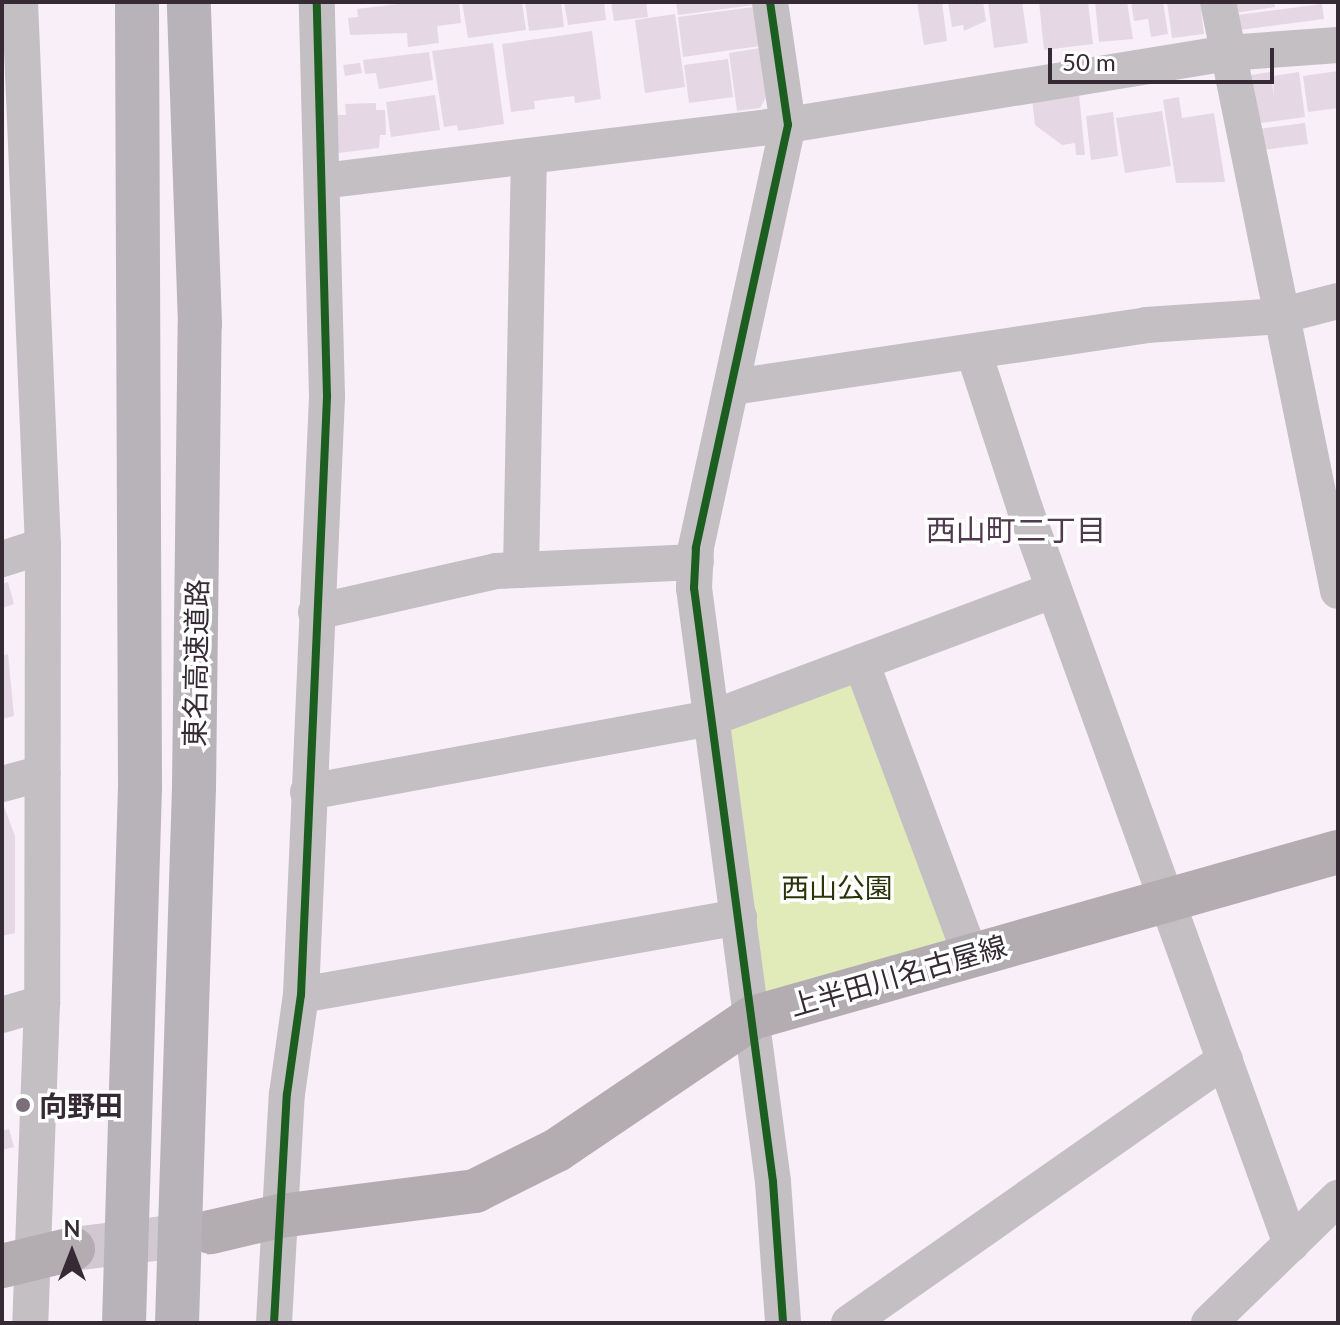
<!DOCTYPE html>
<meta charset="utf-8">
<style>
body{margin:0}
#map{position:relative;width:1340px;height:1325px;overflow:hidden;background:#f8eff8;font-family:Lato,"Noto Sans JP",sans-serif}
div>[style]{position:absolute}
.green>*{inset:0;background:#e1eab9}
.building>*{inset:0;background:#e5d8e4}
.major-tunnel>*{height:44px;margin-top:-22px;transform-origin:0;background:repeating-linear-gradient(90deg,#d1c8d1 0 44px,transparent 0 66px)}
.minor>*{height:36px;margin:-18px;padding:0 18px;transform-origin:18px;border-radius:18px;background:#c3bfc3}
.major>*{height:44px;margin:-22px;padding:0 22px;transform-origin:22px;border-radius:22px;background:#b3adb2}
.highway>*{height:44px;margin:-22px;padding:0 22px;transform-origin:22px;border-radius:22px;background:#b8b3b8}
.cycleway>*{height:8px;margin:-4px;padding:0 4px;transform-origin:4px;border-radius:4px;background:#1b5e20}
.dots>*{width:22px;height:22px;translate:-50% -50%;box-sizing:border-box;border:4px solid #fff;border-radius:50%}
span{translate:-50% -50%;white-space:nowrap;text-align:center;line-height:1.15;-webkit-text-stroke:7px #fff;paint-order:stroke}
.street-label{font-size:28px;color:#362b35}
.park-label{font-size:28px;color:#2b3409}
.poi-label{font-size:28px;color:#362b35;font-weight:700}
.left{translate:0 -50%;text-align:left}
.neighbourhood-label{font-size:30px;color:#503a4f}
.frame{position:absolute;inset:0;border:4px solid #362b35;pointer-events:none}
.north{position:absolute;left:32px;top:1213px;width:80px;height:80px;-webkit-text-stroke:6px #fff;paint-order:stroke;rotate:0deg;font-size:22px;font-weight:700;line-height:32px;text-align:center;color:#362b35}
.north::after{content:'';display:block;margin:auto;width:28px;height:36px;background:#362b35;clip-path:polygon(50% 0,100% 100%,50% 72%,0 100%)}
.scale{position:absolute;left:1048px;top:48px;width:226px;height:36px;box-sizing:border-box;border:4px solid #362b35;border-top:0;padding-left:10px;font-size:24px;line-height:28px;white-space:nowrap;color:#362b35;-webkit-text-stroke:6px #fff;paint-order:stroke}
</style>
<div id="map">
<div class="green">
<div style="clip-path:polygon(854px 678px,955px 946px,763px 1002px,723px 727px)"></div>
</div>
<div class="building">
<div style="clip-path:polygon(414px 2px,459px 2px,461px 23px,437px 26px,439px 43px,408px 47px,407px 33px,350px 35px,348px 18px,358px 17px,357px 9px)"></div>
<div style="clip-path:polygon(462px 2px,522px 2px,526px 30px,468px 38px)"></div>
<div style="clip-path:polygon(525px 2px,561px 2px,564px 27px,529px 31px)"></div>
<div style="clip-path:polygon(564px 2px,604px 2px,606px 20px,568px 25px)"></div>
<div style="clip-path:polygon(611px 2px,646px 2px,648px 17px,614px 21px)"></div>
<div style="clip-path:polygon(676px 2px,753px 2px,754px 5px,678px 15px)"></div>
<div style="clip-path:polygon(917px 2px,942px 2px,947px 41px,924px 45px)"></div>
<div style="clip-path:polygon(948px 2px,983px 2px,986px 21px,964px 31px,963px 25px,952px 27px)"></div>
<div style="clip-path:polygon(988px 2px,1022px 2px,1028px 43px,994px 48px)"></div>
<div style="clip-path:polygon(1039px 2px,1088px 2px,1093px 44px,1044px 50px)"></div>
<div style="clip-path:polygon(1095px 2px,1127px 2px,1133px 39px,1099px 42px)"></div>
<div style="clip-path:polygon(1131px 2px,1163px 2px,1168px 34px,1151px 37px,1148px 19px,1134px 21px)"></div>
<div style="clip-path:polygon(1167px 2px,1200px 2px,1204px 34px,1172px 38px)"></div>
<div style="clip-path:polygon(1233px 2px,1274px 2px,1275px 7px,1235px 13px)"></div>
<div style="clip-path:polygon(1322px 4px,1324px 19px,1239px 30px,1237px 15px)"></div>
<div style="clip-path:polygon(754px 7px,760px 46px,683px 57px,678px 17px)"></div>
<div style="clip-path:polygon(675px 14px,685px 87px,645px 93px,635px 20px)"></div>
<div style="clip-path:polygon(592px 31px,601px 99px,575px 103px,574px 96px,534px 101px,535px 109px,511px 112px,502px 44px)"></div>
<div style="clip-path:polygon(493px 43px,504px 124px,458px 131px,457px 125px,444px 127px,432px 51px)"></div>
<div style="clip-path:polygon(760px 48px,767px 96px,760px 108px,737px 111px,729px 53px)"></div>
<div style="clip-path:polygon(429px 52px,433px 80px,379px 89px,376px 73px,365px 74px,363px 60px)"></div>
<div style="clip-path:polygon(728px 59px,733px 97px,689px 103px,684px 65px)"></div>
<div style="clip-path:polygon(360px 63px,362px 73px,345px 76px,343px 65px)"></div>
<div style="clip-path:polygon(1338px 71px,1338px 108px,1308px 112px,1303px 76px)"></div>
<div style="clip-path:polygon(1270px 72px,1274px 96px,1273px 76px,1299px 72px,1305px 117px,1253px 124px,1245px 76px)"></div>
<div style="clip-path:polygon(1079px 94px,1085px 155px,1076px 155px,1075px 143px,1062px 145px,1035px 125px,1032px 98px)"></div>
<div style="clip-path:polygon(435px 95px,440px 130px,391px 137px,386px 102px)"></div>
<div style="clip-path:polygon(1179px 97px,1182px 118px,1214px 113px,1225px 182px,1176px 183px,1163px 100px)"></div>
<div style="clip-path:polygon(376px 103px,376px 110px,385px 110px,386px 135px,380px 135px,379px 148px,338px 153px,337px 115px,346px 115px,345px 104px)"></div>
<div style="clip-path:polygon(1162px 111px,1171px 166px,1125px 173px,1116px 118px)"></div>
<div style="clip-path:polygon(1113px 112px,1118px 156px,1091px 160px,1086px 116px)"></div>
<div style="clip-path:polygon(1305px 123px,1308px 144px,1254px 151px,1252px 130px)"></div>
<div style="clip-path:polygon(8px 582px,14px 604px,2px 608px,2px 584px)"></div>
<div style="clip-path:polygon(8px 654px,14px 716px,2px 719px,2px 656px)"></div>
<div style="clip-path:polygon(2px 801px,15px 836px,15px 933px,2px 936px)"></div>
<div style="clip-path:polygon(9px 1129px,14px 1147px,2px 1150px,2px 1131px)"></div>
</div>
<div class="major-tunnel">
<div style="left:73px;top:1249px;width:139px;rotate:-7deg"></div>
</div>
<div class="minor">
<div style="left:20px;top:2px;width:544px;rotate:87.58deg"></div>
<div style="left:43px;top:546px;width:457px;rotate:90.1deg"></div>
<div style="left:42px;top:1003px;width:320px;rotate:92.1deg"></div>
<div style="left:770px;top:2px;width:124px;rotate:81.7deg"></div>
<div style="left:788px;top:125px;width:433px;rotate:102.3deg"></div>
<div style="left:696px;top:548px;width:40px;rotate:92.9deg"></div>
<div style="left:694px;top:588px;width:599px;rotate:82.42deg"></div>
<div style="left:773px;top:1182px;width:141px;rotate:85.9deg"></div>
<div style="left:1218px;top:2px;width:601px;rotate:78.48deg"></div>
<div style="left:322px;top:181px;width:469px;rotate:-6.9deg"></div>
<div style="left:788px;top:125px;width:446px;rotate:-9.3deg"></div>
<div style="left:1228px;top:53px;width:110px;rotate:-4.2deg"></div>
<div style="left:974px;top:353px;width:164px;rotate:71.9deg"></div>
<div style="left:1025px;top:509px;width:782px;rotate:70.1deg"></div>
<div style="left:733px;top:387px;width:418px;rotate:-8.5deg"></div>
<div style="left:1146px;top:325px;width:134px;rotate:-3.8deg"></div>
<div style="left:1280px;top:316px;width:60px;rotate:-14.5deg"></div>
<div style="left:2px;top:559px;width:43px;rotate:-17.6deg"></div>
<div style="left:521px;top:570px;width:414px;rotate:-88.9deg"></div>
<div style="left:316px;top:612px;width:185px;rotate:-12.8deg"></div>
<div style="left:496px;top:571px;width:200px;rotate:-2.6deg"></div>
<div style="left:861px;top:662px;width:312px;rotate:69.5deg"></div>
<div style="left:2px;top:784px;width:42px;rotate:-15deg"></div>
<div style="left:308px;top:792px;width:411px;rotate:-10.4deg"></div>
<div style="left:712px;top:718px;width:365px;rotate:-20.5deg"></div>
<div style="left:301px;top:995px;width:445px;rotate:-10.1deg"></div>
<div style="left:2px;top:1015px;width:42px;rotate:-16.7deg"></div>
<div style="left:274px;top:1323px;width:229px;rotate:-86.8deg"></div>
<div style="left:287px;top:1094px;width:100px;rotate:-82deg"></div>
<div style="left:301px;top:995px;width:600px;rotate:-87.51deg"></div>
<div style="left:327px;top:396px;width:394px;rotate:-91.5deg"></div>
<div style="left:849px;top:1323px;width:459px;rotate:-35deg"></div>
<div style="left:1209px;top:1323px;width:180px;rotate:-44.1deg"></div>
</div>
<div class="major">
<div style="left:211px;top:1232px;width:71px;rotate:-13.1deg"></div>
<div style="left:280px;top:1216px;width:197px;rotate:-7.3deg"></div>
<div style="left:475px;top:1191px;width:92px;rotate:-26.6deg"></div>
<div style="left:557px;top:1150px;width:235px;rotate:-34.1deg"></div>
<div style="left:752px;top:1018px;width:609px;rotate:-15.82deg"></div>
<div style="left:2px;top:1266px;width:73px;rotate:-13.5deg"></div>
</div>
<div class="highway">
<div style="left:124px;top:1323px;width:535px;rotate:-88.29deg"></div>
<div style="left:140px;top:788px;width:786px;rotate:-90.22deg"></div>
<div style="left:177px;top:1323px;width:536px;rotate:-88.18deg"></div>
<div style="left:194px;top:787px;width:463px;rotate:-89.3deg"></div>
<div style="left:200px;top:324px;width:322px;rotate:-92deg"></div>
</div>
<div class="cycleway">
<div style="left:770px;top:2px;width:124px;rotate:81.7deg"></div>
<div style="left:788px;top:125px;width:433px;rotate:102.3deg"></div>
<div style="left:696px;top:548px;width:40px;rotate:92.9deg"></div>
<div style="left:694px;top:588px;width:599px;rotate:82.42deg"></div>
<div style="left:773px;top:1182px;width:141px;rotate:85.9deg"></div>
<div style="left:274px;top:1323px;width:229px;rotate:-86.8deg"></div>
<div style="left:287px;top:1094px;width:100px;rotate:-82deg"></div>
<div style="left:301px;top:995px;width:600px;rotate:-87.51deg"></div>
<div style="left:327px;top:396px;width:394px;rotate:-91.5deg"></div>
</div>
<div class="dots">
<div style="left:23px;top:1105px;background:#7a7079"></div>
</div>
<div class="street-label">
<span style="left:195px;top:663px;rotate:-89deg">東名高速道路</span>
<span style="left:898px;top:975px;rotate:-16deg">上半田川名古屋線</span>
</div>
<div class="park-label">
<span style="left:837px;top:887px">西山公園</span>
</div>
<div class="poi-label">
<span class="left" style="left:39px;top:1105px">向野田</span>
</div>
<div class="neighbourhood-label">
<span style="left:1016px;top:529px">西山町二丁目</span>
</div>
<div class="frame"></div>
<div class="north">N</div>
<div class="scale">50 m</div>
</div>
